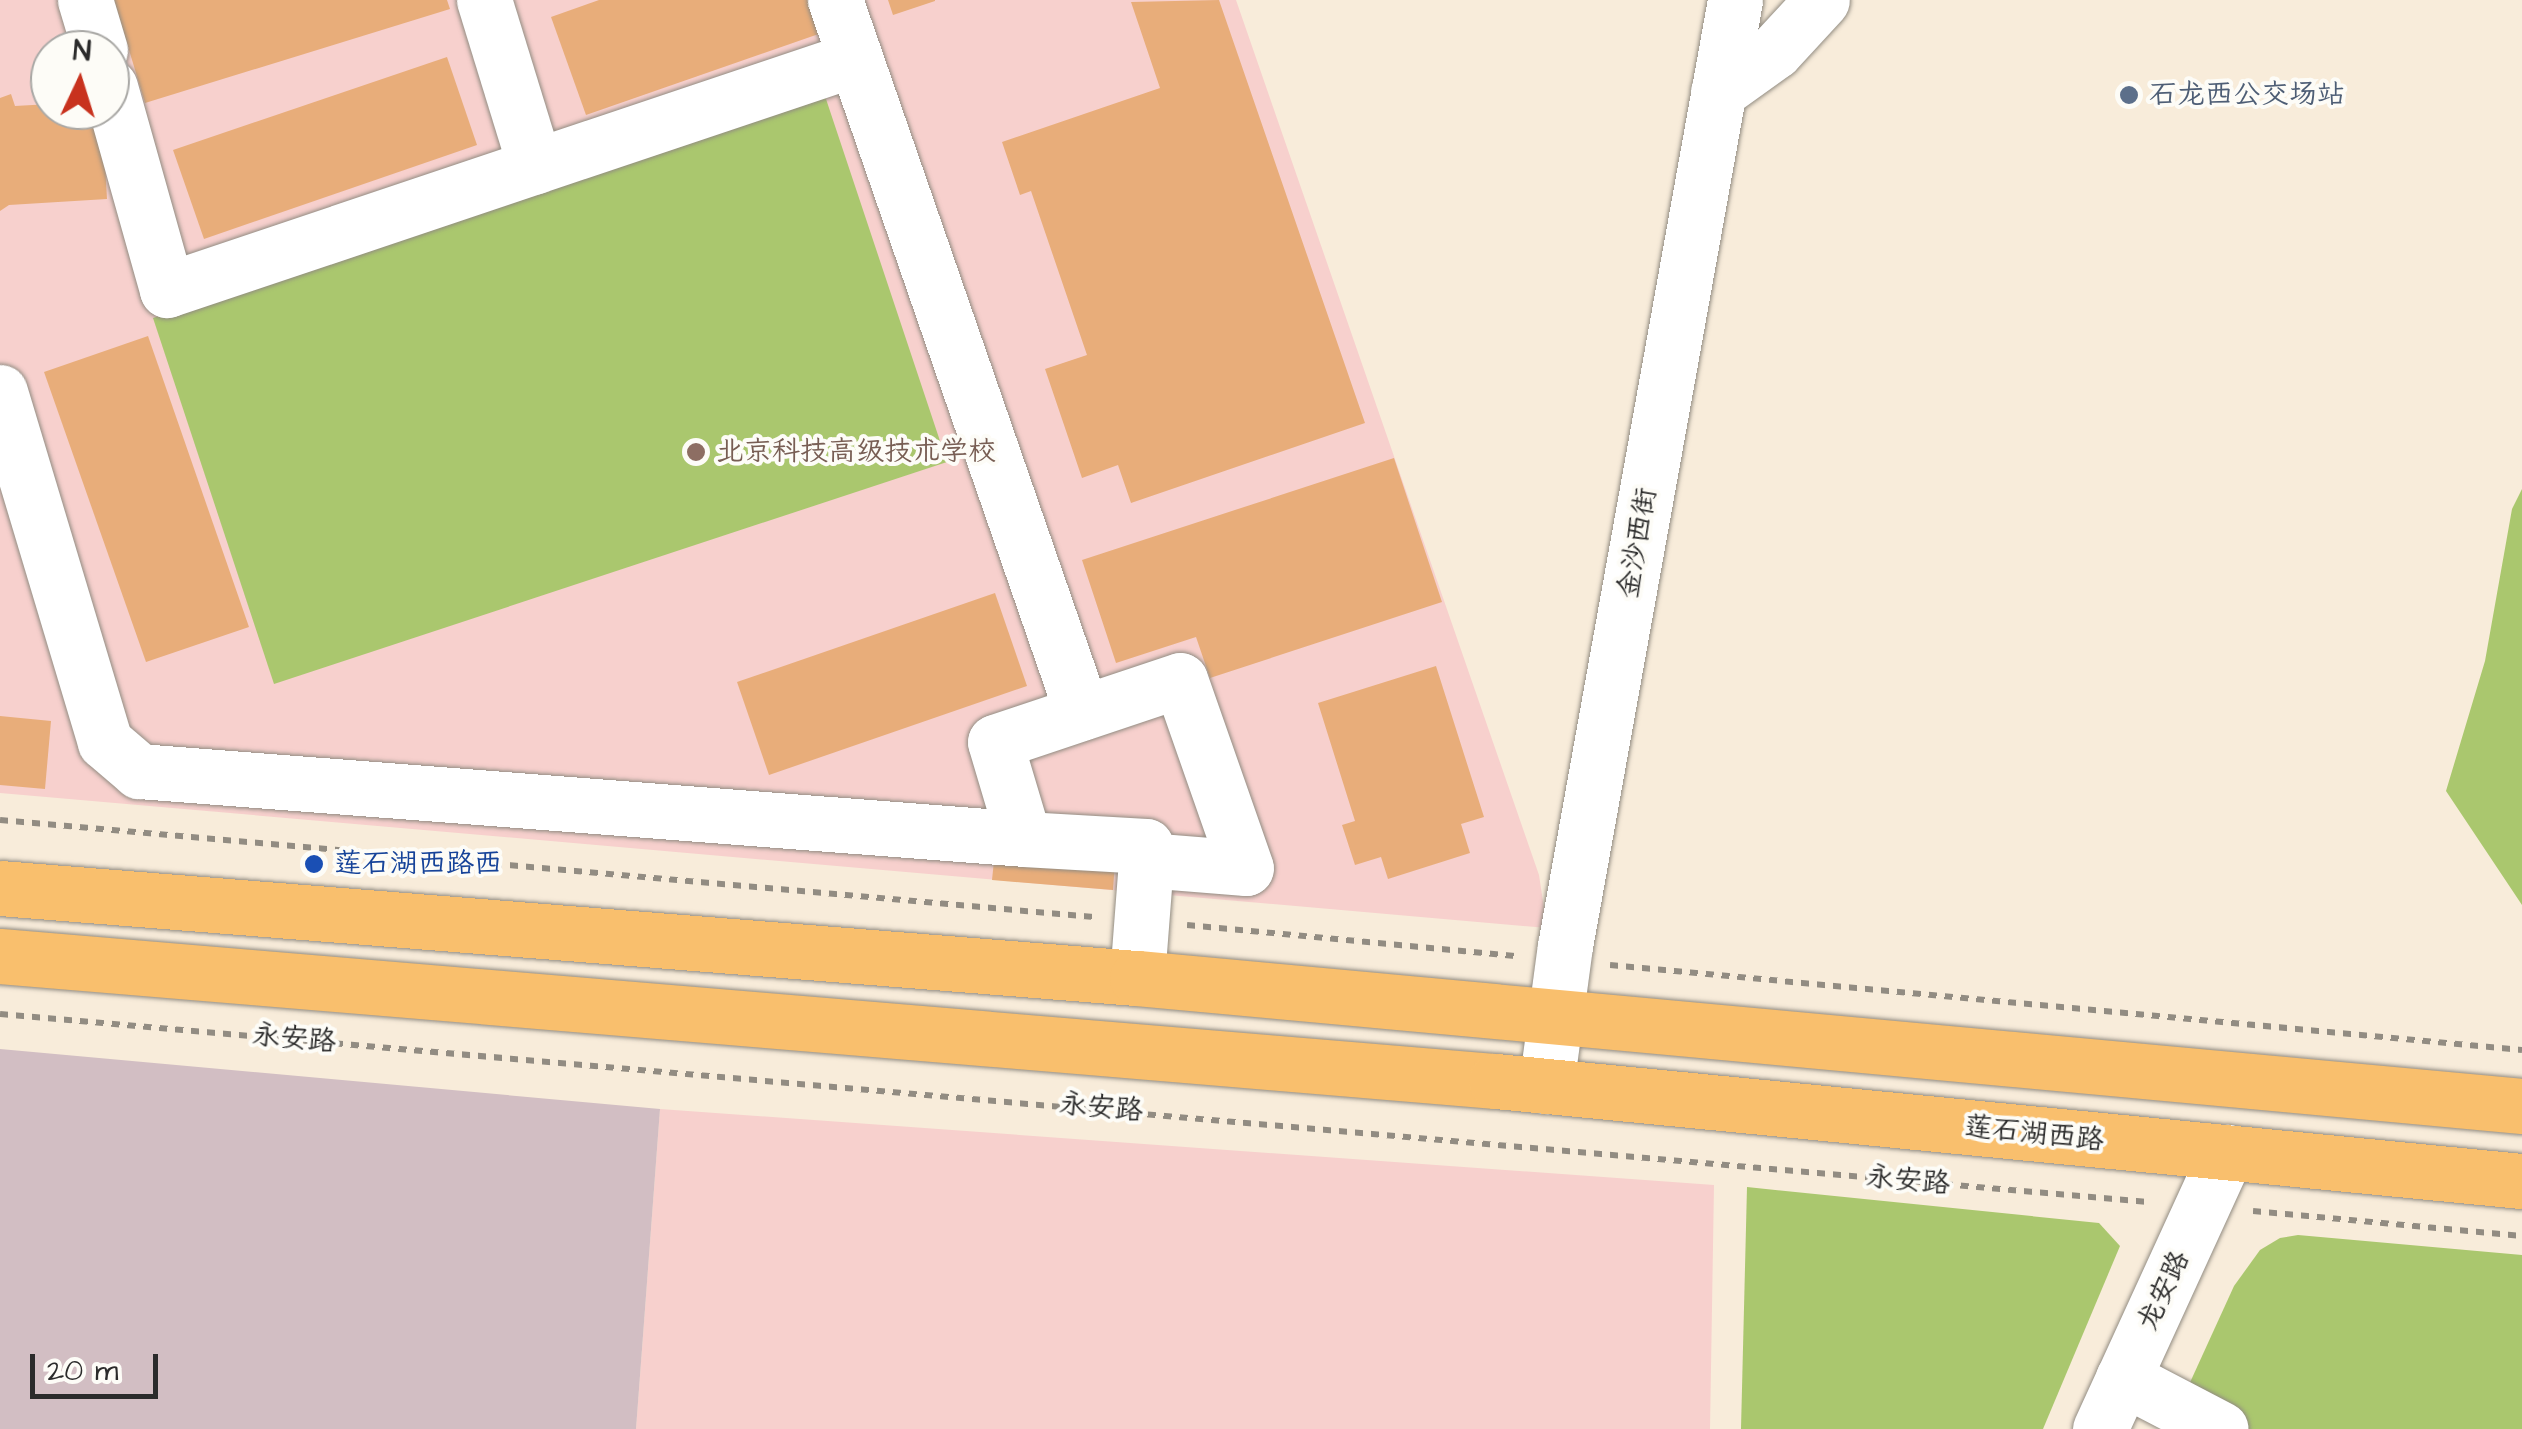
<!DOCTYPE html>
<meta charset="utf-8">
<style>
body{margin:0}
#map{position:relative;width:2522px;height:1429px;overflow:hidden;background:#f8ecda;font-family:"Architects Daughter","LXGW WenKai TC",sans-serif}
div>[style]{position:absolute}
.built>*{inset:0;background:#f7d0cd}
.industrial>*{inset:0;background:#d2bec3}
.green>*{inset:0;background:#aac76e}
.building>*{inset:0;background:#e8ad7a}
.path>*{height:6px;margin-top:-3px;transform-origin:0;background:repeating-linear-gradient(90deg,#928c82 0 8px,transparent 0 16px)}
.roads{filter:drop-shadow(0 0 2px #928c82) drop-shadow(0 0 2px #928c82)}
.minor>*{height:55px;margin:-27.5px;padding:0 27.5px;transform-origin:27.5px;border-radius:27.5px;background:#fff}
.major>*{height:55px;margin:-27.5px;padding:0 27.5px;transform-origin:27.5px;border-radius:27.5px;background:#f9bf6d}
.dots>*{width:28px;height:28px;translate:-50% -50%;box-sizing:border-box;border:5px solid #fdfcf7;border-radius:50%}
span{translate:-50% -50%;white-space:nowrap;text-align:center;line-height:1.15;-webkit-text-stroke:8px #fdfcf7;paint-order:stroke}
.service-label{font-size:28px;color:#4e5e75}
.left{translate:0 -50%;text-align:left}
.education-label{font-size:28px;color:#785e54}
.street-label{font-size:28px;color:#2b2b2b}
.transit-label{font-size:28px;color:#164399}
.north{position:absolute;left:30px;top:30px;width:100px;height:100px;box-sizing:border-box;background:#fdfcf7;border:2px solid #a9a8a5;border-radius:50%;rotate:4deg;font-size:28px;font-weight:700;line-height:40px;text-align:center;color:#2b2b2b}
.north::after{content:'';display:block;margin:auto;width:35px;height:45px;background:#c8321e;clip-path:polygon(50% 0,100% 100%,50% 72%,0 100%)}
.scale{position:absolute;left:30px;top:1354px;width:128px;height:45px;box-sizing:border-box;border:5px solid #2b2b2b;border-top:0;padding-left:12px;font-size:30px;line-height:35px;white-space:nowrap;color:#2b2b2b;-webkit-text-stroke:8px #fdfcf7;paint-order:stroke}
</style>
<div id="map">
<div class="built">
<div style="clip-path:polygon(evenodd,0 0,1236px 0,1539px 875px,1547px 928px,0 793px,0 0,50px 50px,110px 50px,110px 110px,50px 110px,50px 50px)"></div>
<div style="clip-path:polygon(660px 1109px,1714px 1185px,1710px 1429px,636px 1429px)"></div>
</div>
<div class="industrial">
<div style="clip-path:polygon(0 1049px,660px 1109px,636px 1429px,0 1429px)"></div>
</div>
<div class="green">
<div style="clip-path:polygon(825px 96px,947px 462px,274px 684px,153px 318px)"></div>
<div style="clip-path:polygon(2522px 489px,2522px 905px,2446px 791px,2485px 661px,2512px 509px)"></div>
<div style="clip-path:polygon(1747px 1187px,2099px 1223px,2120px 1246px,2043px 1429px,1741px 1429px)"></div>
<div style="clip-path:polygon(2298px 1235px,2522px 1255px,2522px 1429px,2235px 1429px,2182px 1400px,2234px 1286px,2260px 1250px,2280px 1238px)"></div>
</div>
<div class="building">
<div style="clip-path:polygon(114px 0,447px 0,450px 9px,145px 103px)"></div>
<div style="clip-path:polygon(599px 0,822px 0,833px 29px,586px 115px,551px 17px)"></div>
<div style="clip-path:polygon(888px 0,935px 0,935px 1px,893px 15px)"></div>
<div style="clip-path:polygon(1219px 0,1365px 423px,1131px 503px,1118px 465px,1082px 478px,1045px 369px,1087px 355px,1031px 191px,1020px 195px,1002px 142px,1160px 88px,1131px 2px)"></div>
<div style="clip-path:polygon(447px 57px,477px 145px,204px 239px,173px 150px)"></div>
<div style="clip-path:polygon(11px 94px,15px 106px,50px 104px,50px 110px,102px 110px,107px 199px,9px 205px,0 211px,0 98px)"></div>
<div style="clip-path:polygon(148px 336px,249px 627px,146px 662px,44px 372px)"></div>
<div style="clip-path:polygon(1394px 458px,1442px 602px,1210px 678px,1196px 637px,1116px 663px,1082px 560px)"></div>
<div style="clip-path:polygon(995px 593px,1027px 686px,769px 775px,737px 682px)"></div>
<div style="clip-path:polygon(1436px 666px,1484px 817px,1461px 824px,1470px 853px,1388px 879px,1381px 857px,1355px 865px,1342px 825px,1355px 821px,1318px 703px)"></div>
<div style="clip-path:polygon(0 716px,51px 721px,45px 789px,0 785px)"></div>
<div style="clip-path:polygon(995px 851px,1115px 861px,1113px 890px,992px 880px)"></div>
</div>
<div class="path">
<div style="left:0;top:820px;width:1098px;rotate:5.07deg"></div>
<div style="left:1187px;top:925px;width:332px;rotate:5.4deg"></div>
<div style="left:1610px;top:965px;width:916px;rotate:5.32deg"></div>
<div style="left:0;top:1014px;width:2159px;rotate:5deg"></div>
<div style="left:2253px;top:1211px;width:270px;rotate:5.3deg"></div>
</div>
<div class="roads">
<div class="minor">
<div style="left:85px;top:0;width:52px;rotate:73.3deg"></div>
<div style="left:484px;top:0;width:174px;rotate:72.9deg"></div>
<div style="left:835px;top:0;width:754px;rotate:70.87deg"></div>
<div style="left:110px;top:87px;width:211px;rotate:74.3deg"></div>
<div style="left:167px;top:290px;width:725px;rotate:-18.58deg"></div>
<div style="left:1718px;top:92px;width:70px;rotate:-35.7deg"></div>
<div style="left:1775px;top:51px;width:69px;rotate:-47.3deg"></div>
<div style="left:0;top:392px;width:365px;rotate:73.3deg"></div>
<div style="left:105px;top:742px;width:45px;rotate:40.5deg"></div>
<div style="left:139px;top:771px;width:888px;rotate:4.39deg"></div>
<div style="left:1137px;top:978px;width:118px;rotate:-85.6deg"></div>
<div style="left:1146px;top:860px;width:100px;rotate:4.6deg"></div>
<div style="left:1246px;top:868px;width:199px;rotate:-109.3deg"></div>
<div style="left:1180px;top:680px;width:195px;rotate:161.5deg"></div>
<div style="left:995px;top:742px;width:101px;rotate:73.4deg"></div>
<div style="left:1024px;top:839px;width:122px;rotate:3.3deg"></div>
<div style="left:1146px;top:846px;width:14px;rotate:90deg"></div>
<div style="left:1546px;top:1086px;width:141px;rotate:-82.3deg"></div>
<div style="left:1565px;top:946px;width:961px;rotate:-79.81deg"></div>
<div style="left:2123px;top:1378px;width:110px;rotate:27.5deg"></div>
<div style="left:2100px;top:1429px;width:305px;rotate:-65.4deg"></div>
</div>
<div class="major">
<div style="left:0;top:888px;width:1141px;rotate:4.53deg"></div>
<div style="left:1137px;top:978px;width:1391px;rotate:5.28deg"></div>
<div style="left:0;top:956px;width:1501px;rotate:4.78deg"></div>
<div style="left:1496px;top:1081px;width:1031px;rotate:5.57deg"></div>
</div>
</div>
<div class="dots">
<div style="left:2129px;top:95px;background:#5c6f8a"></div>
<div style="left:696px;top:452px;background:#8d6e63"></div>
<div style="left:314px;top:864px;background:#1a4fb4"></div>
</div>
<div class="service-label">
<span class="left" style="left:2149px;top:95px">石龙西公交场站</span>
</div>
<div class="education-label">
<span class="left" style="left:716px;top:452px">北京科技高级技术学校</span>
</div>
<div class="street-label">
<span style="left:1638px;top:543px;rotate:-80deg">金沙西街</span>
<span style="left:294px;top:1039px;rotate:5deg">永安路</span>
<span style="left:1101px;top:1108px;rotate:5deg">永安路</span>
<span style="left:2034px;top:1134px;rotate:6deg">莲石湖西路</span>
<span style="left:1908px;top:1181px;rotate:5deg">永安路</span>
<span style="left:2164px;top:1291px;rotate:-65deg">龙安路</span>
</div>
<div class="transit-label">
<span class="left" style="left:334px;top:864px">莲石湖西路西</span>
</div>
<div class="north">N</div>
<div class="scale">20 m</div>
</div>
